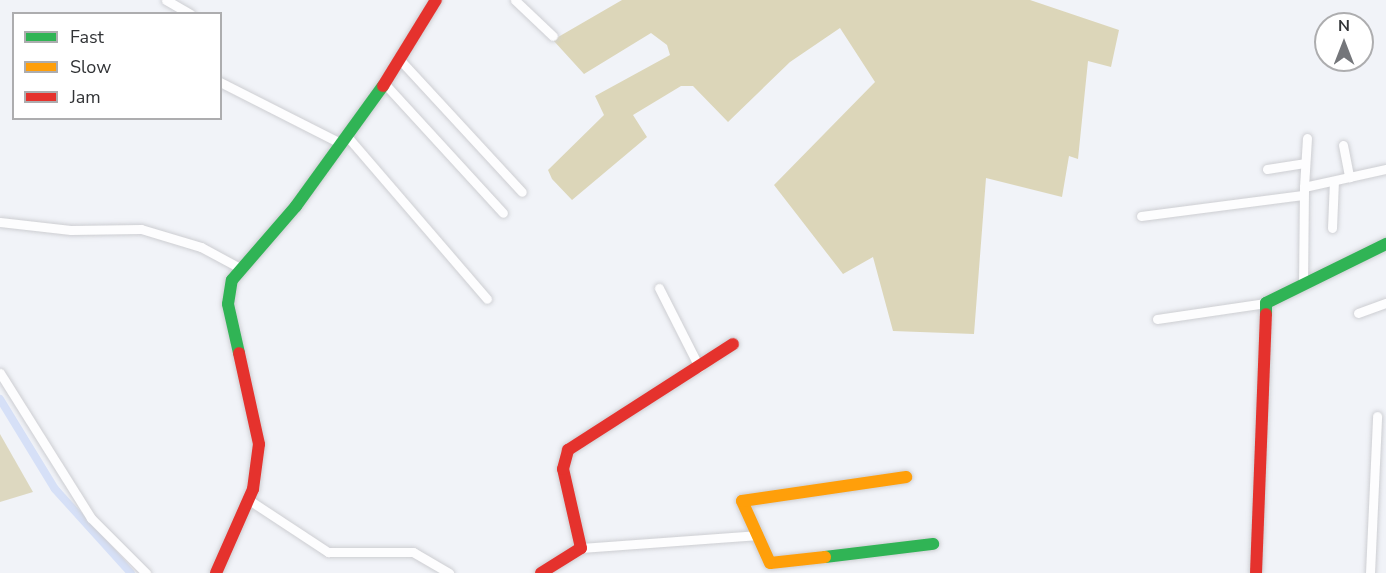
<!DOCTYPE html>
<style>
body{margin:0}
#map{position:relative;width:1386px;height:573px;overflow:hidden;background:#f1f3f8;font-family:"Nunito Sans",sans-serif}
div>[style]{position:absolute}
.green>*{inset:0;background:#ddd8c0}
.forest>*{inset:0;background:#dcd6b9}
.canal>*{height:8px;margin:-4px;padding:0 4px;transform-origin:4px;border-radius:4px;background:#d6e0f7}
.roads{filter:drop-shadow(0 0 2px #cdced2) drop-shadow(0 0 2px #cdced2)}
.street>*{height:9px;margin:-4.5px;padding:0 4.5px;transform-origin:4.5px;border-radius:4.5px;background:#fdfdfe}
.fast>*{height:12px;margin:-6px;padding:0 6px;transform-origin:6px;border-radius:6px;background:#30b455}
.slow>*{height:12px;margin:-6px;padding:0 6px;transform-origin:6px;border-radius:6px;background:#ff9f0a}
.jam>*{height:12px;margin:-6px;padding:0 6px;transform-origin:6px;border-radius:6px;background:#e5322d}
span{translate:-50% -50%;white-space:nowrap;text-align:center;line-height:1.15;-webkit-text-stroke:6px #fff;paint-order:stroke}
.legend{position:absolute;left:12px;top:12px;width:210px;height:108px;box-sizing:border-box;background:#fff;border:2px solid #adadaf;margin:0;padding:8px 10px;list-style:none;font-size:18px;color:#313336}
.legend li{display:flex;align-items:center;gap:12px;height:30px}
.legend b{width:30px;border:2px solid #adadaf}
.north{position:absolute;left:1314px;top:12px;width:60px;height:60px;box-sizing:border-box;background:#fff;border:2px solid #adadaf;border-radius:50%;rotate:0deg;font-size:16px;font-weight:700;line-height:24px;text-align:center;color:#313336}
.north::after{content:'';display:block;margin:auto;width:21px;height:27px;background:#74767a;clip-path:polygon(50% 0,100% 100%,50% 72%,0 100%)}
</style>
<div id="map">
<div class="green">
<div style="clip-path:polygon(0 434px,33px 492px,0 502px)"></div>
</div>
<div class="forest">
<div style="clip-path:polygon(622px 0,1030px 0,1119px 30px,1111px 67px,1088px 61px,1078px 159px,1069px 156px,1062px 197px,986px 178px,974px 334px,893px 331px,873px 257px,843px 274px,774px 185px,875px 82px,840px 28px,790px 62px,728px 122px,693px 86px,681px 86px,633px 115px,647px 137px,572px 200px,552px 179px,548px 170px,604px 115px,595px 96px,670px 55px,667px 45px,651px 33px,584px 74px,553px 40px)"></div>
</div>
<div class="canal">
<div style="left:0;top:399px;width:105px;rotate:58.6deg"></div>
<div style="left:55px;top:489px;width:113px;rotate:47.9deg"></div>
</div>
<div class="roads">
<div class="street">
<div style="left:166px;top:0;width:28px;rotate:30deg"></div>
<div style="left:515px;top:0;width:52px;rotate:43.5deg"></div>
<div style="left:401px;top:61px;width:178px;rotate:47.3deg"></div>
<div style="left:220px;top:82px;width:135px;rotate:26.9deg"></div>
<div style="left:384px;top:83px;width:176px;rotate:47.5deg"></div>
<div style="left:346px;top:135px;width:216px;rotate:49.3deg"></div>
<div style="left:1343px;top:145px;width:33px;rotate:79deg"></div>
<div style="left:1267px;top:169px;width:36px;rotate:-9deg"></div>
<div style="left:1304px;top:187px;width:49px;rotate:-86.5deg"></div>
<div style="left:1141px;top:216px;width:163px;rotate:-7.4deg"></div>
<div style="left:0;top:222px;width:71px;rotate:6.4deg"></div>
<div style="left:71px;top:230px;width:70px;rotate:-0.8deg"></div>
<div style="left:141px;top:229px;width:63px;rotate:16.7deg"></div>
<div style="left:201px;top:247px;width:44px;rotate:28.3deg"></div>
<div style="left:1332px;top:228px;width:47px;rotate:-87.6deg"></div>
<div style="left:1303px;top:285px;width:98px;rotate:-89.4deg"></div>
<div style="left:1304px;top:187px;width:84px;rotate:-12.4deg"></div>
<div style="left:659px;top:288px;width:89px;rotate:63.1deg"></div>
<div style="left:1358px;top:313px;width:30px;rotate:-20deg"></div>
<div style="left:1157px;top:319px;width:110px;rotate:-8.4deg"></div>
<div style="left:0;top:373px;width:171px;rotate:57.9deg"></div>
<div style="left:91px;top:518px;width:78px;rotate:45deg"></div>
<div style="left:249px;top:500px;width:95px;rotate:33.4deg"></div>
<div style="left:328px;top:552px;width:85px"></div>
<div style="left:413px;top:552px;width:42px;rotate:30.3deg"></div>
<div style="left:581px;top:548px;width:175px;rotate:-4.2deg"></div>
<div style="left:1370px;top:573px;width:157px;rotate:-87.4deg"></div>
</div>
<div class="fast">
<div style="left:1266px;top:314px;width:11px;rotate:-90deg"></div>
<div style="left:1266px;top:303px;width:134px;rotate:-26.2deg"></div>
<div style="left:239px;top:353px;width:50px;rotate:-102.7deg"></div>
<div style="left:228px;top:304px;width:24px;rotate:-81deg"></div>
<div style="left:232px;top:280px;width:98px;rotate:-49.1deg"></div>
<div style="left:296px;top:206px;width:148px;rotate:-54.1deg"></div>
<div style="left:825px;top:557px;width:109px;rotate:-6.9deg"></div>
</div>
<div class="slow">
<div style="left:825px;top:557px;width:55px;rotate:173.8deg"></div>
<div style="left:770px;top:563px;width:68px;rotate:-114.3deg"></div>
<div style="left:742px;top:501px;width:166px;rotate:-8.3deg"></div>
</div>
<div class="jam">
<div style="left:383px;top:86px;width:101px;rotate:-58.4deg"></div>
<div style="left:216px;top:573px;width:92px;rotate:-66.2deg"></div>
<div style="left:253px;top:489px;width:45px;rotate:-82.4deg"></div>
<div style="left:259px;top:444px;width:93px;rotate:-102.4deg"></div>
<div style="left:541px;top:573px;width:47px;rotate:-32deg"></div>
<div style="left:581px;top:548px;width:81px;rotate:-102.8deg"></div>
<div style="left:563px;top:469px;width:20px;rotate:-75deg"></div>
<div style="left:568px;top:450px;width:196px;rotate:-32.7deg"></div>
<div style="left:1256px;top:573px;width:259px;rotate:-87.8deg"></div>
</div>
</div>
<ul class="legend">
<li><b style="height:8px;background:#30b455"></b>Fast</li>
<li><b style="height:8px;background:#ff9f0a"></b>Slow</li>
<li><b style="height:8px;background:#e5322d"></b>Jam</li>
</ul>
<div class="north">N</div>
</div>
